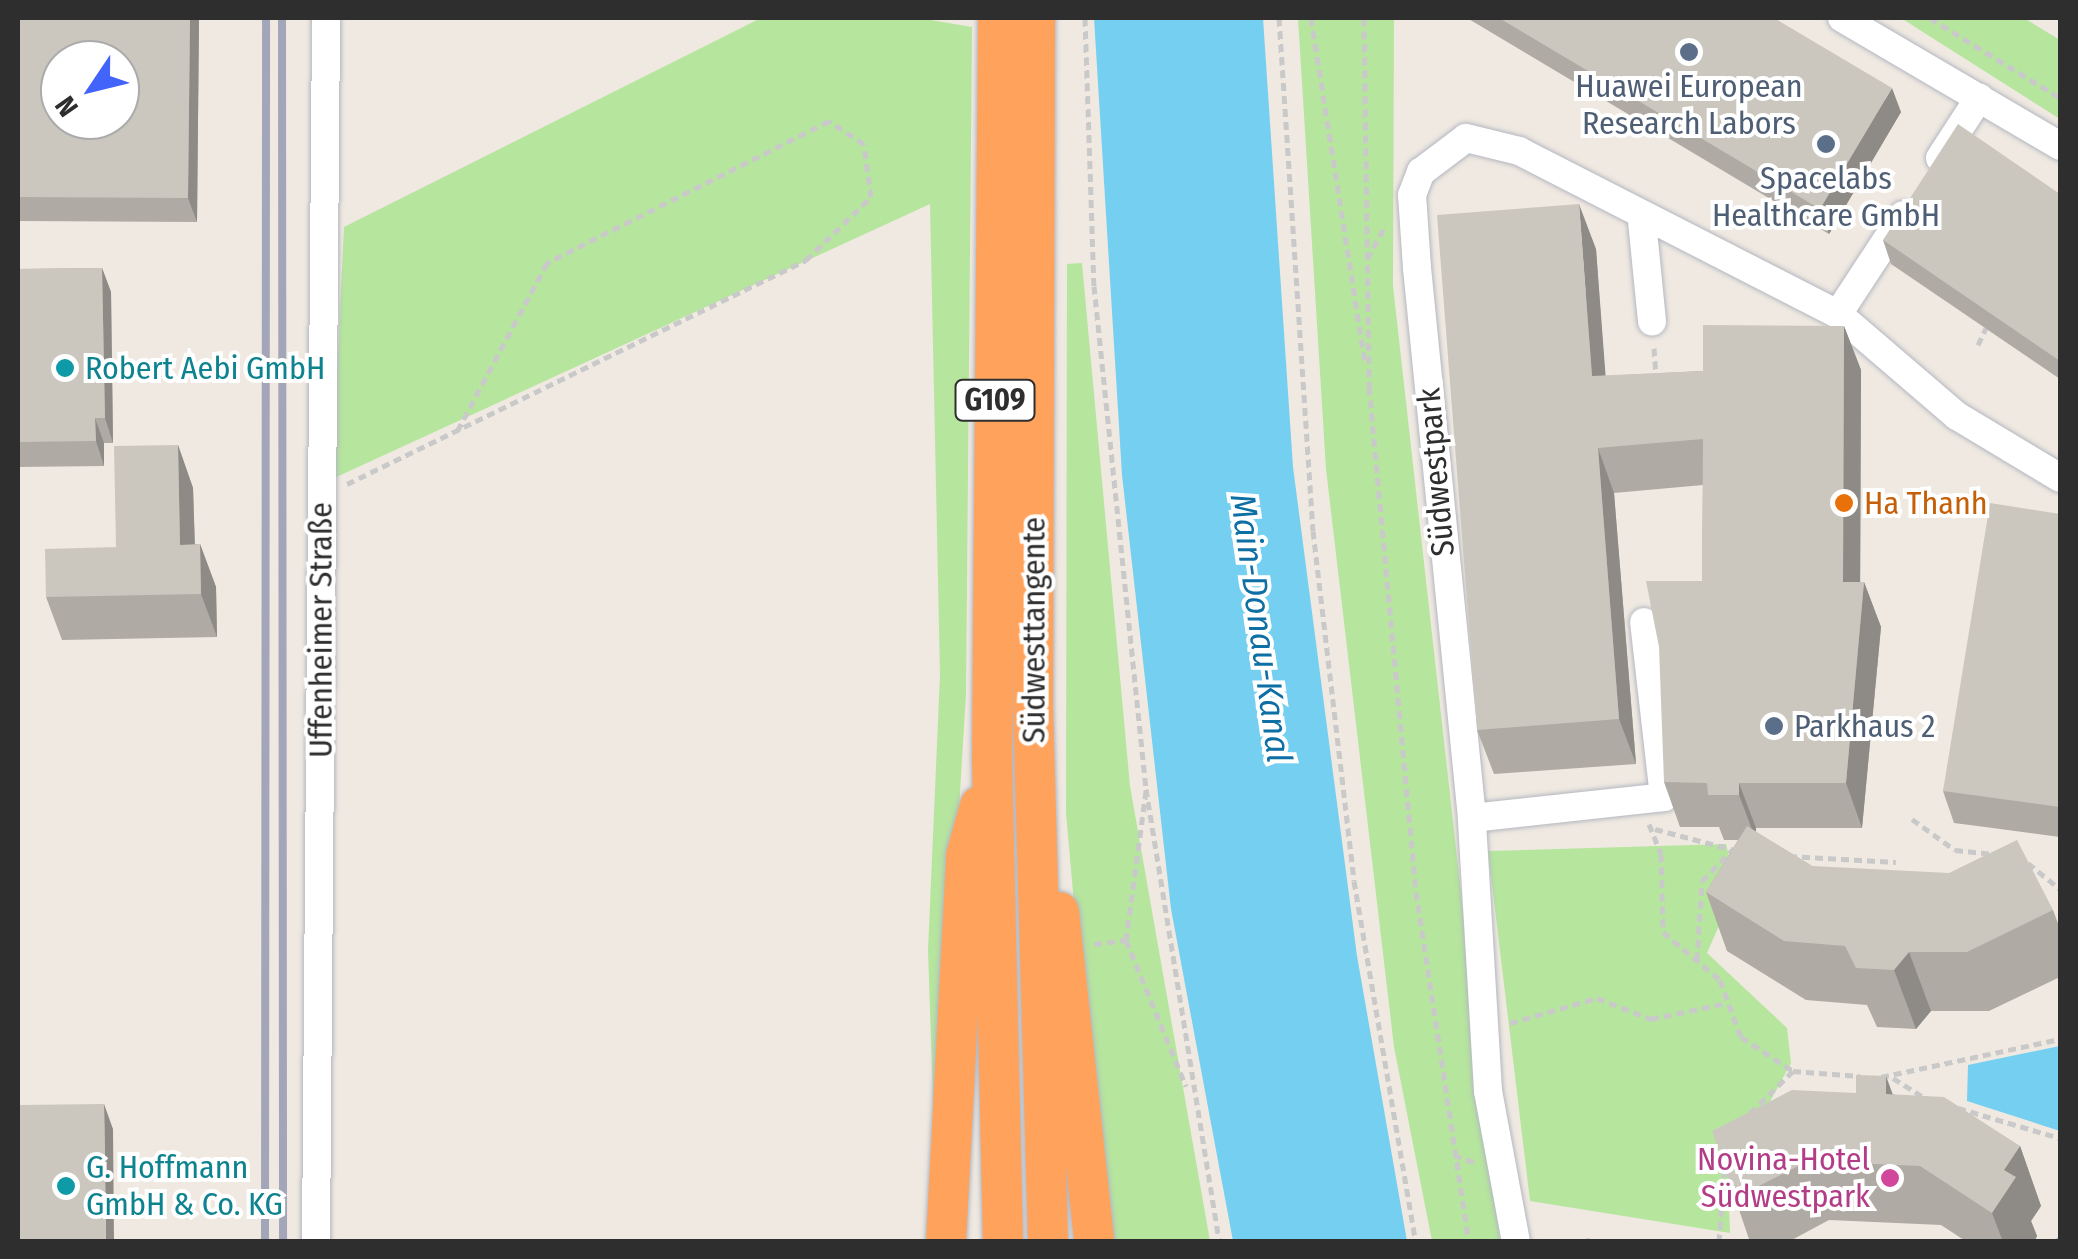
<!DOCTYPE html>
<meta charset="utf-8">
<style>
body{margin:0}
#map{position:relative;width:2078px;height:1259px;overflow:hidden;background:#efe9e1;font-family:"Fira Sans Condensed",sans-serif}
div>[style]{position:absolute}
.green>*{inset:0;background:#b6e59e}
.water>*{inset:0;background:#75cff0}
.path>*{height:5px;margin-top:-2.5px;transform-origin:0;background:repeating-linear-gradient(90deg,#c9c9c9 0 8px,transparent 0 13px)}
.roads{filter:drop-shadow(0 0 2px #b4b7c1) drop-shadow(0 0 2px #b4b7c1)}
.minor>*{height:28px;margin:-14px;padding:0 14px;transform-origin:14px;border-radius:14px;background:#fff}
.highway>*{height:40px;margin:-20px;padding:0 20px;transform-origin:20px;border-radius:20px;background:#ffa35c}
.rail>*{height:8px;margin:-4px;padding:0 4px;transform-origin:4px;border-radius:4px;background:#a3a6b8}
.wall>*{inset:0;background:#afaba4}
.shaded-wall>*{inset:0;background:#8e8b86}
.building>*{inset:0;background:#cbc7bf}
.dots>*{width:28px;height:28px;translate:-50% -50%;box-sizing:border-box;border:5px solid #fff;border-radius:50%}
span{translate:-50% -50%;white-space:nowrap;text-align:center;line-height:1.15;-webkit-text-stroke:8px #fff;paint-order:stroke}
.shield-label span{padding:2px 8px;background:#fff;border:2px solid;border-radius:8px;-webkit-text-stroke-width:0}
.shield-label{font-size:30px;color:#2e2e2e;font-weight:700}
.service-label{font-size:32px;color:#4e5e75}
.left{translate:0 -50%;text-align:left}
.culture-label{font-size:32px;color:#0d838f}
.street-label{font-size:32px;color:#2e2e2e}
.food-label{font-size:32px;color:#c56008}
.hotel-label{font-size:32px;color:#b23c85}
.right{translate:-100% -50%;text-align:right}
.water-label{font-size:35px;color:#0d6fa3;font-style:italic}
.frame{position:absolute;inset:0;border:20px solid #2e2e2e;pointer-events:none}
.north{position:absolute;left:40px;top:40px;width:100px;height:100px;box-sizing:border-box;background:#fff;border:2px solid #ababab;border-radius:50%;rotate:235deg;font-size:28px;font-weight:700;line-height:40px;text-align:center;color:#2e2e2e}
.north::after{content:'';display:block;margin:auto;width:35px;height:45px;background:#4264fb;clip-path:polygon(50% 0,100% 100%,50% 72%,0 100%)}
</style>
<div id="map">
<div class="green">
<div style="clip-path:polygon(761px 18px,919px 18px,972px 27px,966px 694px,936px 1189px,928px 950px,940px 675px,930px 204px,332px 479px,344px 227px)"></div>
<div style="clip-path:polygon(1298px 18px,1394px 18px,1393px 286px,1500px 1241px,1432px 1241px,1394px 1047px,1326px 469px)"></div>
<div style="clip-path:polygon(1901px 18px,2024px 18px,2060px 40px,2060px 119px)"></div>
<div style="clip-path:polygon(1082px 263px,1130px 786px,1210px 1241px,1104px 1241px,1066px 813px,1067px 264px)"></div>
<div style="clip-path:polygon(1726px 844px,1736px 887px,1707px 953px,1787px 1028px,1791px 1063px,1728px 1179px,1730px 1233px,1530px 1201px,1488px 851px)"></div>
</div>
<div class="water">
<div style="clip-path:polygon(1094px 18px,1263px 18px,1293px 467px,1357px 956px,1407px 1241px,1233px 1241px,1171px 909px,1122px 475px)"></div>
<div style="clip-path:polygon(2060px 1046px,2060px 1131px,1967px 1101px,1968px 1065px)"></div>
</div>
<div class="path">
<div style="left:1085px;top:18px;width:268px;rotate:88.1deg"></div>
<div style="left:1094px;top:286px;width:506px;rotate:84.1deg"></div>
<div style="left:1146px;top:789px;width:459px;rotate:80.8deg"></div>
<div style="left:1279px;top:18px;width:514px;rotate:86.21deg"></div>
<div style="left:1313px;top:531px;width:352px;rotate:83.3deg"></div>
<div style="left:1354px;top:881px;width:366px;rotate:80.3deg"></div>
<div style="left:1311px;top:18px;width:350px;rotate:81.1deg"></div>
<div style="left:1364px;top:18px;width:369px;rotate:89.2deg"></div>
<div style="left:1369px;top:387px;width:507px;rotate:84.68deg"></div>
<div style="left:1416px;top:892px;width:354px;rotate:81.4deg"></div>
<div style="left:1930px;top:18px;width:153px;rotate:31.6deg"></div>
<div style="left:1367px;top:259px;width:39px;rotate:-61deg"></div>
<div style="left:1978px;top:345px;width:19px;rotate:-65deg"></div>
<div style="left:1654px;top:348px;width:29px;rotate:86deg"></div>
<div style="left:347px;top:484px;width:511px;rotate:-26.01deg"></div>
<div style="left:806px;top:260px;width:91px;rotate:-44.1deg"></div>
<div style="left:871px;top:197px;width:53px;rotate:-97.5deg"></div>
<div style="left:864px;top:144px;width:42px;rotate:-146.7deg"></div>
<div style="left:829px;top:121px;width:316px;rotate:153.3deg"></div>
<div style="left:547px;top:263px;width:189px;rotate:118.1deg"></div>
<div style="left:1146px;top:791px;width:150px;rotate:97.6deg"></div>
<div style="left:1126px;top:940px;width:158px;rotate:67.7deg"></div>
<div style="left:1912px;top:819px;width:53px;rotate:35.8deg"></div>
<div style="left:1955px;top:850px;width:39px;rotate:6deg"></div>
<div style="left:1649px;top:824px;width:32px;rotate:68deg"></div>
<div style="left:1661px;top:854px;width:78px;rotate:88.5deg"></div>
<div style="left:1663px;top:932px;width:75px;rotate:40.1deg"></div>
<div style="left:1720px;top:980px;width:61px;rotate:69.8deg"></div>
<div style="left:1741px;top:1037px;width:62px;rotate:33.2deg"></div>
<div style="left:1793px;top:1071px;width:69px;rotate:135.6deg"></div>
<div style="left:1655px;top:829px;width:86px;rotate:14.8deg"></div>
<div style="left:1789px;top:856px;width:107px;rotate:3.2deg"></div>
<div style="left:2028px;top:863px;width:41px;rotate:39.1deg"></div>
<div style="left:1094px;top:944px;width:32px;rotate:-7deg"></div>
<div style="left:1697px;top:960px;width:79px;rotate:-86.4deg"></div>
<div style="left:1702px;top:881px;width:43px;rotate:-45.9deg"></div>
<div style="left:1510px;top:1023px;width:91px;rotate:-16deg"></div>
<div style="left:1597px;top:998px;width:58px;rotate:21.3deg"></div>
<div style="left:1651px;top:1019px;width:78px;rotate:-11.9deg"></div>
<div style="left:1793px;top:1071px;width:67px;rotate:4.3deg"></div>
<div style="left:1881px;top:1077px;width:183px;rotate:-12deg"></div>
<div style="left:1893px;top:1078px;width:36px;rotate:32deg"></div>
<div style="left:1958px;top:1108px;width:106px;rotate:16.4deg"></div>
<div style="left:1454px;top:1155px;width:23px;rotate:20deg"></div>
<div style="left:1586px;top:1240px;width:10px;rotate:11deg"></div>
<div style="left:1719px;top:1242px;width:81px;rotate:-85.8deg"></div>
<div style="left:2055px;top:1242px;width:6px;rotate:-39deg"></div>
</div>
<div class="roads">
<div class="minor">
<div style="left:1842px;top:18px;width:253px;rotate:30.4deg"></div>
<div style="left:1940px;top:158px;width:72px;rotate:-57deg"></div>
<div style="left:1642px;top:221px;width:101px;rotate:84.3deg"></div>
<div style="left:1838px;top:314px;width:118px;rotate:-56.7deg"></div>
<div style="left:1472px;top:818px;width:193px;rotate:-6.2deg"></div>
<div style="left:1664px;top:797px;width:176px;rotate:-96.5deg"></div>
<div style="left:316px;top:1242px;width:1224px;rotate:-89.53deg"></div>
<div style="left:1516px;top:1242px;width:154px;rotate:-100.5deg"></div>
<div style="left:1488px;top:1091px;width:273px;rotate:-93.4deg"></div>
<div style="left:1472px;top:818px;width:553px;rotate:-95.71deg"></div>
<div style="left:1417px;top:268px;width:73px;rotate:-93.9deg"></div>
<div style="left:1412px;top:195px;width:25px;rotate:-69deg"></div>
<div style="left:1421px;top:172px;width:56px;rotate:-37.1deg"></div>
<div style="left:1466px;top:138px;width:55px;rotate:13.8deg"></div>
<div style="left:1519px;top:151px;width:358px;rotate:27.1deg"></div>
<div style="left:1838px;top:314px;width:157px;rotate:40.6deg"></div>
<div style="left:1957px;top:416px;width:120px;rotate:31deg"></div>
</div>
<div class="highway">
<div style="left:998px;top:18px;width:741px;rotate:90.46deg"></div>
<div style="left:992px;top:759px;width:483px;rotate:88.7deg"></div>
<div style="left:1035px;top:18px;width:689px;rotate:90.17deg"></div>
<div style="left:1033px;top:707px;width:535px;rotate:88.39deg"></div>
<div style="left:1059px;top:912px;width:332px;rotate:83.9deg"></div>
<div style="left:946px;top:1242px;width:387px;rotate:-87deg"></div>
<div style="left:966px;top:856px;width:52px;rotate:-74.4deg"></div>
</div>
</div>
<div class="rail">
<div style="left:282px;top:18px;width:1224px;rotate:89.95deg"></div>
<div style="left:265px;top:1242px;width:1224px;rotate:-89.95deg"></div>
</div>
<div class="wall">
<div style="clip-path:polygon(18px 18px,199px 18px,197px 222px,18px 221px)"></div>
<div style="clip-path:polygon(1467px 18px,1774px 18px,1901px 112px,1829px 234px)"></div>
<div style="clip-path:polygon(2060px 194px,2060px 379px,1891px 264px,1883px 240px)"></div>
<div style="clip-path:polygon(1596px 249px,1605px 376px,1703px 371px,1844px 326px,1861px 370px,1860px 582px,1864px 582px,1881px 627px,1862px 828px,1756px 828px,1756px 832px,1812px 866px,2053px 910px,2060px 929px,2060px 977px,1989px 1011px,1931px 1011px,1916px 1029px,1877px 1027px,1867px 1005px,1806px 1000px,1727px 951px,1706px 892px,1738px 840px,1724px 840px,1719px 827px,1680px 827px,1664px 782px,1702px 581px,1703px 485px,1614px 493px,1636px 764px,1494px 774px,1477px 730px)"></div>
<div style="clip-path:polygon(102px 268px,111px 292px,113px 443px,104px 443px,104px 466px,18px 467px,18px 269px)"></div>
<div style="clip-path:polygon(178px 445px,193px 488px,195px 544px,200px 544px,216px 587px,217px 637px,62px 640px,46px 597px,116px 547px)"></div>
<div style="clip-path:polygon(2060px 514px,2060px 837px,1954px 823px,1943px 791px)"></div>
<div style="clip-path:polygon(1893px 1094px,2020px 1146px,2041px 1206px,2031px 1221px,2037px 1236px,2034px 1242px,1967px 1242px,1941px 1225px,1829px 1220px,1788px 1242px,1750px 1242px,1735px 1198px)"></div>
</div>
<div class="shaded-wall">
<div style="clip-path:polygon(190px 18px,199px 18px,197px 222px,188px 198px)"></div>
<div style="clip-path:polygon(1892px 88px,1901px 112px,1829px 234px,1820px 209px)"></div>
<div style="clip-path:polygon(1579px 204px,1596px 249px,1609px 421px,1592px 376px)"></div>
<div style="clip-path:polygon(102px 268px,111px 292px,113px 443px,105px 418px)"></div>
<div style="clip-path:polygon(1844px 326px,1861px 370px,1860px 627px,1843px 582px)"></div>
<div style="clip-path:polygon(95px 418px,104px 443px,104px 466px,96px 441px)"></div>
<div style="clip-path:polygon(178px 445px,193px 488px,196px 588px,180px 545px)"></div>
<div style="clip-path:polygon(1598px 448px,1614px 493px,1636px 764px,1619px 719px)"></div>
<div style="clip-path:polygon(200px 544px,216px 587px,217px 637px,201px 594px)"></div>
<div style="clip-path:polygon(1864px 582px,1881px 627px,1862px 828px,1846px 783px)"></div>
<div style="clip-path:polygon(1739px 783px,1756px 828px,1756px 840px,1739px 795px)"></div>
<div style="clip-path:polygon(1909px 952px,1931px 1011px,1916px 1029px,1894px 970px)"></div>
<div style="clip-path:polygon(1886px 1076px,1908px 1136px,1886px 1094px)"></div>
<div style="clip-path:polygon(104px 1104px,113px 1129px,114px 1242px,106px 1242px)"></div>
<div style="clip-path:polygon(2020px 1146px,2041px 1206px,2031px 1221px,2037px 1236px,2034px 1242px,2003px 1242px,1992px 1213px,2004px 1170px)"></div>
</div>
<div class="building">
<div style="clip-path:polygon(evenodd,18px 18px,190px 18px,188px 198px,18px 197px,18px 18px,60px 60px,120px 60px,120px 120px,60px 120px,60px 60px)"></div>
<div style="clip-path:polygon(1499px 18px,1774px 18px,1892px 88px,1820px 209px)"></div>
<div style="clip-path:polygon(1958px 124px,2060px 194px,2060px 361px,1883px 240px)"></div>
<div style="clip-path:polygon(1579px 204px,1592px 376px,1703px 371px,1703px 325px,1844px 326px,1843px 582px,1864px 582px,1846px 783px,1739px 783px,1739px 795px,1708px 795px,1707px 783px,1664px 782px,1659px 647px,1646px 581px,1702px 581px,1703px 439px,1598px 448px,1619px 719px,1477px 730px,1437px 215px)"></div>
<div style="clip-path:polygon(102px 268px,105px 418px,95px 418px,96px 441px,18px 442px,18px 269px)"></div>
<div style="clip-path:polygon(178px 445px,180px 545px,200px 544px,201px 594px,46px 597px,45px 549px,116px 547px,114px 446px)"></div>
<div style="clip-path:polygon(1990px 503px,2060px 514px,2060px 807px,1943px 791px)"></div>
<div style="clip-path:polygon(1747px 826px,1812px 866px,1949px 873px,2017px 840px,2053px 910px,1967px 952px,1909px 952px,1894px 970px,1856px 968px,1845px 946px,1784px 941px,1706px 892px)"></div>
<div style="clip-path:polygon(1856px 1075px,1886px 1076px,1886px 1094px,1944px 1097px,2020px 1146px,2004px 1170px,2016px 1177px,1992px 1213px,1920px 1166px,1808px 1161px,1735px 1198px,1712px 1131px,1792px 1090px,1856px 1093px)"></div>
<div style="clip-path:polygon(104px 1104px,106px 1242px,18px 1242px,18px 1105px)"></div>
</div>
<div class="dots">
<div style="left:1689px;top:52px;background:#5c6f8a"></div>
<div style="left:1826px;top:144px;background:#5c6f8a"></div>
<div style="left:65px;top:368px;background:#0f9aa8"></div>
<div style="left:1844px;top:503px;background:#e8710a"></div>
<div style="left:1774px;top:726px;background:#5c6f8a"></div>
<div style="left:1890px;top:1178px;background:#d1479c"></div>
<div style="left:66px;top:1186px;background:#0f9aa8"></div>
</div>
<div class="shield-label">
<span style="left:995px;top:400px">G109</span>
</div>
<div class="service-label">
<span style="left:1689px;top:105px">Huawei European<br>Research Labors</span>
<span style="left:1826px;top:197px">Spacelabs<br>Healthcare GmbH</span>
<span class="left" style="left:1794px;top:726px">Parkhaus 2</span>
</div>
<div class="culture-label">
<span class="left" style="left:85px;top:368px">Robert Aebi GmbH</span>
<span class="left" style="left:86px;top:1186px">G. Hoffmann<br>GmbH &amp; Co. KG</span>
</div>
<div class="street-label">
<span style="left:1436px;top:472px;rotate:-95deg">Südwestpark</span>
<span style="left:321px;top:630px;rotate:-90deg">Uffenheimer Straße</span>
<span style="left:1034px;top:630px;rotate:-90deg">Südwesttangente</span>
</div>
<div class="food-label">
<span class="left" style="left:1864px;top:503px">Ha Thanh</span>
</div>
<div class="hotel-label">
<span class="right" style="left:1870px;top:1178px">Novina-Hotel<br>Südwestpark</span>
</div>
<div class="water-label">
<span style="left:1261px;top:628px;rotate:82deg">Main-Donau-Kanal</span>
</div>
<div class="frame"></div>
<div class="north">N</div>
</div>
